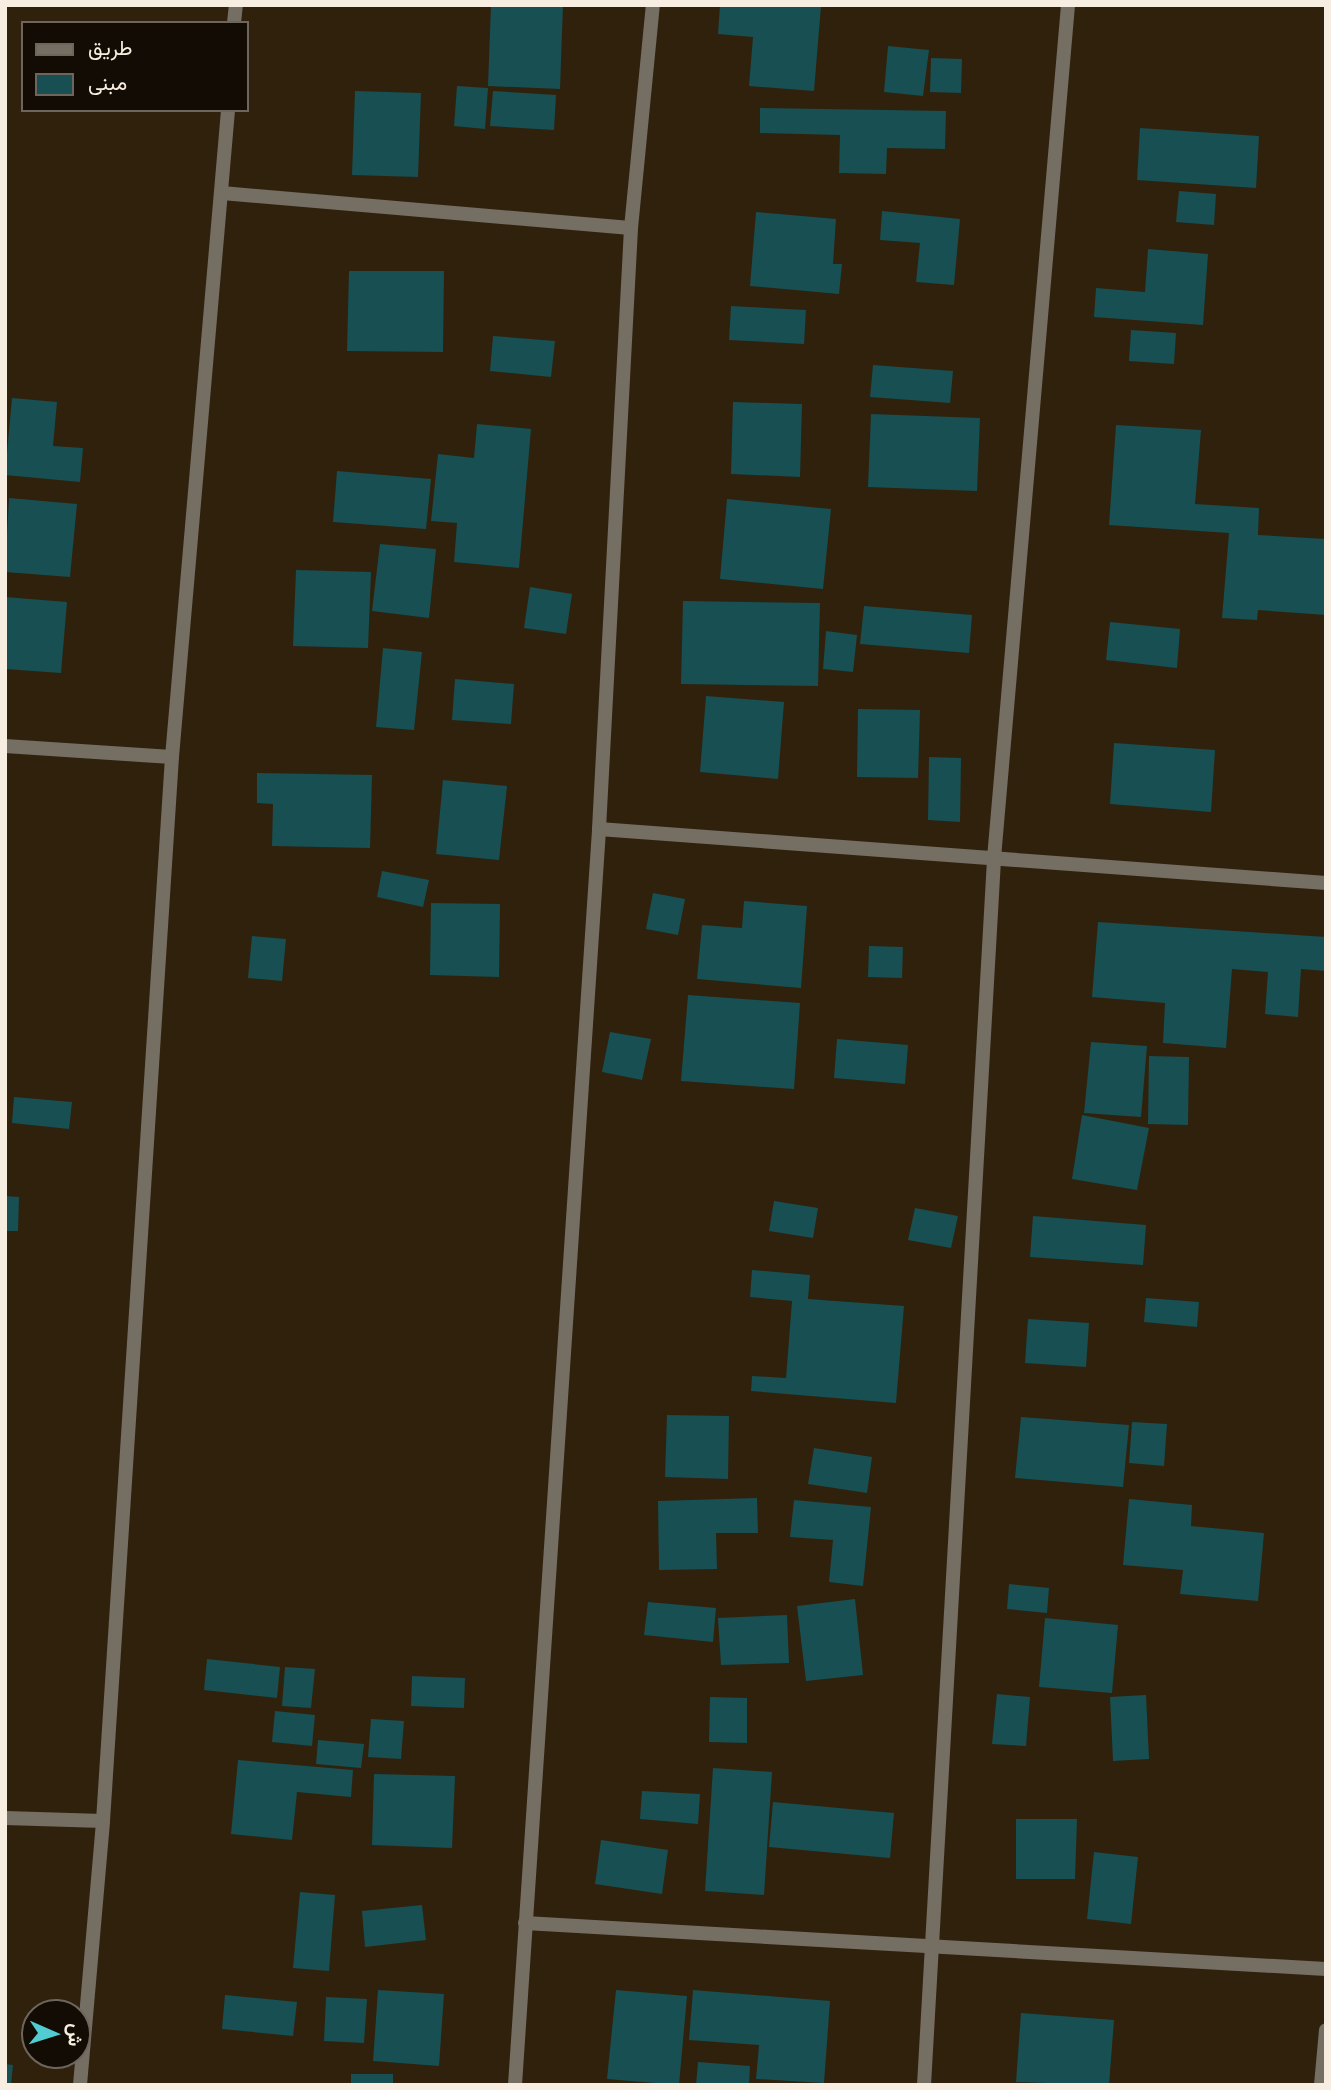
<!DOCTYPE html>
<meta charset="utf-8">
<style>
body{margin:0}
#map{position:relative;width:1331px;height:2090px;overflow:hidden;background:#30210c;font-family:"Roboto Serif",Vazirmatn,serif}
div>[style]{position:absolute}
.building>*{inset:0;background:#174f52}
.minor>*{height:14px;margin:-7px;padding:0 7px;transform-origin:7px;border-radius:7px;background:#756e63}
span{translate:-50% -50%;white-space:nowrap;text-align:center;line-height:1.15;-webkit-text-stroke:6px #130c04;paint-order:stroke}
.frame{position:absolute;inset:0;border:7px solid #f7ede0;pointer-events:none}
.legend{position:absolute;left:21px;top:21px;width:228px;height:91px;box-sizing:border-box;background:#130c04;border:2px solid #6e665c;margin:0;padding:9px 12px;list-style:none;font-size:21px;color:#f7ede0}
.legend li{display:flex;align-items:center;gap:14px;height:35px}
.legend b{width:35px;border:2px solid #6e665c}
.north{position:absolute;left:21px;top:1999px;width:70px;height:70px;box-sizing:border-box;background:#130c04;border:2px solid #6e665c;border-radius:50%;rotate:93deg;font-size:19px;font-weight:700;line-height:28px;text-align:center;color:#f7ede0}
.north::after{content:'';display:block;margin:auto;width:24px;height:32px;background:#51ccd2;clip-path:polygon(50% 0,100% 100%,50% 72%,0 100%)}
</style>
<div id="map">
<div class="building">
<div style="clip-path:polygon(491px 5px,563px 5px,560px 89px,488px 86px)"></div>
<div style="clip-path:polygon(720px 5px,821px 6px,814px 91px,749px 86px,753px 37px,718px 34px)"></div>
<div style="clip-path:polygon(888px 46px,929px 50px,923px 96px,884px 92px)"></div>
<div style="clip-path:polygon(931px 58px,962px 59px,961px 93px,930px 92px)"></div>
<div style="clip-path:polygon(457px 86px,488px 88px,485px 129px,454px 126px)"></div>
<div style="clip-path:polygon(355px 91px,421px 93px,418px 177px,352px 175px)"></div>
<div style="clip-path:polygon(493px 91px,556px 95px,554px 130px,490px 126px)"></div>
<div style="clip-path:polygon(760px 108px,946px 111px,945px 149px,887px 148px,886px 174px,839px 173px,840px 135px,760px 133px)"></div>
<div style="clip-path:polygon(1140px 128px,1259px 136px,1256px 188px,1137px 180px)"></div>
<div style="clip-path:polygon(1179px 191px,1216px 194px,1214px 225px,1176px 222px)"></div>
<div style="clip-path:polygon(882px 211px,960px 219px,954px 285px,916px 282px,920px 243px,880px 240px)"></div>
<div style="clip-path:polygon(756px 212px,836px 219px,833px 264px,842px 264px,839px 294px,750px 286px)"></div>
<div style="clip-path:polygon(1148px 249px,1208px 254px,1203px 325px,1094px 317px,1096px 288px,1145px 292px)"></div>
<div style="clip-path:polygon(349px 271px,444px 271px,443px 352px,347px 351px)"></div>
<div style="clip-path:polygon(731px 306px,806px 310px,804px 344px,729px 340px)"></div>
<div style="clip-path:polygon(1131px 330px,1176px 333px,1174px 364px,1129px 361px)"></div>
<div style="clip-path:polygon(493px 336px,555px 341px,551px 377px,490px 371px)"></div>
<div style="clip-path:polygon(873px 365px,953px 371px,950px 403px,870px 397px)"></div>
<div style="clip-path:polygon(12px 398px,57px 402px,53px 446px,83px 448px,80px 482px,5px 475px)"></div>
<div style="clip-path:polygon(733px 402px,802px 404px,800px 477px,731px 474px)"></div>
<div style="clip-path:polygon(871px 414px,980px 418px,977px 491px,868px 487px)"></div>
<div style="clip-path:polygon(477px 424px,531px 429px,519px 568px,454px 562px,457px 523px,431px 521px,438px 454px,474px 458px)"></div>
<div style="clip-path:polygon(1116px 425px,1201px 430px,1195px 504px,1259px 508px,1258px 535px,1326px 539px,1326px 615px,1258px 610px,1257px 620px,1222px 618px,1229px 533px,1109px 525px)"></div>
<div style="clip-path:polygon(337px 471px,431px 479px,426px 529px,333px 522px)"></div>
<div style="clip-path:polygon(9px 498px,77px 504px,70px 577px,5px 572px)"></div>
<div style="clip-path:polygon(727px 499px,831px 509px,823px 589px,720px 579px)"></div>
<div style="clip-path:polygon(380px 544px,436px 549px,429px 618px,372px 611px)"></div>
<div style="clip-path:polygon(296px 570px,371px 572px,368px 648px,293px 646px)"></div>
<div style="clip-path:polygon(530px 587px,572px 594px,566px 634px,524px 628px)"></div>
<div style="clip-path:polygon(5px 597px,67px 602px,61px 673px,5px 669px)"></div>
<div style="clip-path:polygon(683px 601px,820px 603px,818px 686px,681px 684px)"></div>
<div style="clip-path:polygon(864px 606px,972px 615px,969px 653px,860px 644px)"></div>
<div style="clip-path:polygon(1110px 622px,1180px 629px,1177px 668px,1106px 660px)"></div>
<div style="clip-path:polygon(826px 631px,857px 635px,853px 672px,823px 669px)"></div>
<div style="clip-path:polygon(383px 648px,422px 652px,414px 730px,376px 727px)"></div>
<div style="clip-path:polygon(455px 679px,514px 684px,511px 724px,452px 720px)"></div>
<div style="clip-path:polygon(706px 696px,784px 702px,778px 779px,700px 772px)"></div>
<div style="clip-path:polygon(858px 709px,920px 710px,918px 778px,857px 777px)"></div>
<div style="clip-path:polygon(1114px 743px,1215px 750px,1211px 812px,1110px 804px)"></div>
<div style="clip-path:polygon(929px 757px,961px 758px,960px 822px,928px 820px)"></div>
<div style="clip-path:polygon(257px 773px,372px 775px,370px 848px,272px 846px,273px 804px,257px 803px)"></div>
<div style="clip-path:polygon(443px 780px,507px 786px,499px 860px,436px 854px)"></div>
<div style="clip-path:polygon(382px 871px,429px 880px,423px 907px,377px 897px)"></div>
<div style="clip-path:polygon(653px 893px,685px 899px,678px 935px,646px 929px)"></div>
<div style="clip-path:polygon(744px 901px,807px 906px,801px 988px,697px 979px,702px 925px,742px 928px)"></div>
<div style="clip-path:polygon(431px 903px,500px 904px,499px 977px,430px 975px)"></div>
<div style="clip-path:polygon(1098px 922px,1326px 937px,1326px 971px,1301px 969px,1298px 1017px,1265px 1014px,1268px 972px,1232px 969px,1226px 1048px,1163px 1043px,1165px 1003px,1092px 997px)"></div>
<div style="clip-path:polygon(252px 936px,286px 939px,282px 981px,248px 978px)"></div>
<div style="clip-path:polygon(869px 946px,903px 947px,902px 978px,868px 977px)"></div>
<div style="clip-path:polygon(688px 995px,800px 1003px,794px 1089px,681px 1081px)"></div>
<div style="clip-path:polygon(610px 1032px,651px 1039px,642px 1080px,602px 1072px)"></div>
<div style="clip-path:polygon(837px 1039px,908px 1045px,905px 1084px,834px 1078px)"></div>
<div style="clip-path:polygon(1091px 1042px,1147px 1046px,1141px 1117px,1084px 1113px)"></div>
<div style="clip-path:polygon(1149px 1056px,1189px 1057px,1188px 1125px,1148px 1124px)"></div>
<div style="clip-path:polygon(14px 1097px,72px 1102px,69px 1129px,12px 1123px)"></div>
<div style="clip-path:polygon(1082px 1115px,1149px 1128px,1137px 1190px,1072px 1179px)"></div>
<div style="clip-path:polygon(5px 1196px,19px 1197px,18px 1231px,5px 1231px)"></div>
<div style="clip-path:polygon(774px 1201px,818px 1208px,813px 1238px,769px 1231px)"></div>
<div style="clip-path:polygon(915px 1208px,958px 1216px,951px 1248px,908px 1240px)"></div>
<div style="clip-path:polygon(1033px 1216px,1146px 1225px,1143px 1265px,1030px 1257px)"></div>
<div style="clip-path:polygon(752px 1270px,810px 1275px,808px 1299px,904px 1306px,896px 1403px,751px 1391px,752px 1376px,786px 1378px,792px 1301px,750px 1297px)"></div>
<div style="clip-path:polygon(1146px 1298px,1199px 1302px,1197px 1327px,1144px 1322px)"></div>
<div style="clip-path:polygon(1028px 1319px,1089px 1323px,1086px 1367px,1025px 1363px)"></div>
<div style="clip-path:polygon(667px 1415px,729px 1416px,728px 1479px,665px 1477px)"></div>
<div style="clip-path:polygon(1021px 1417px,1129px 1425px,1123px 1487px,1015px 1478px)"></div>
<div style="clip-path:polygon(1132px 1422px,1167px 1424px,1164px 1466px,1129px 1463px)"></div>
<div style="clip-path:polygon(814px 1448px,872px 1457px,867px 1493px,808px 1484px)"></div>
<div style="clip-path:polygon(757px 1498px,758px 1533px,716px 1533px,717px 1569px,659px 1570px,658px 1501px)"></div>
<div style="clip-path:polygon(1129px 1499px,1192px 1505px,1191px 1526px,1264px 1533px,1258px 1601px,1180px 1594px,1183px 1570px,1123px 1565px)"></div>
<div style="clip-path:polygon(794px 1500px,871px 1507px,863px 1586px,829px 1582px,833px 1540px,790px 1537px)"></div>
<div style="clip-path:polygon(1009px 1584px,1049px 1588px,1047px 1613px,1007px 1609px)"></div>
<div style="clip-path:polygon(855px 1599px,863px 1675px,806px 1681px,797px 1606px)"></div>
<div style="clip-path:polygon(648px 1602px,716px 1608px,713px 1642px,644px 1635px)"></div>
<div style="clip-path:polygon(787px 1615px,789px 1663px,721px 1665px,718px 1618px)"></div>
<div style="clip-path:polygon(1045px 1618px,1118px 1625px,1112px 1693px,1039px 1687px)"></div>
<div style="clip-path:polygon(207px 1659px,280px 1667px,277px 1698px,204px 1690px)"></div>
<div style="clip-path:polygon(285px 1667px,315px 1669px,311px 1708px,282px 1706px)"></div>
<div style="clip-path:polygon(412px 1676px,465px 1678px,464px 1708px,411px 1706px)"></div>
<div style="clip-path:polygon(997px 1694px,1030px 1697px,1026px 1746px,992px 1744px)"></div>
<div style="clip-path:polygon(1146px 1695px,1149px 1759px,1113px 1761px,1110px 1697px)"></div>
<div style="clip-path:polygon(710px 1697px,747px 1698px,747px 1743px,709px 1742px)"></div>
<div style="clip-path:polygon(275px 1711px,315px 1715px,312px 1746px,272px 1742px)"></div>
<div style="clip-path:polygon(371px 1719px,404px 1721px,401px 1759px,368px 1757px)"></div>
<div style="clip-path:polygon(318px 1740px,364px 1744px,361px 1768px,316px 1764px)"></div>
<div style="clip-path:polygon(238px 1760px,353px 1770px,351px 1797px,297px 1792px,292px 1840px,231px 1834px)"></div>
<div style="clip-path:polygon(713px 1768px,772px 1772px,764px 1895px,705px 1891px)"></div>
<div style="clip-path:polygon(374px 1774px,455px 1776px,452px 1848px,372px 1845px)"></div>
<div style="clip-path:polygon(642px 1791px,700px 1794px,698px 1824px,640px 1819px)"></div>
<div style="clip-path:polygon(773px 1802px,894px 1813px,890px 1858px,769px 1847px)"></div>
<div style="clip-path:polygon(1016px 1819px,1077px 1819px,1075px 1879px,1016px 1879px)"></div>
<div style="clip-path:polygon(601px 1840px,668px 1850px,662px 1894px,595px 1884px)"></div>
<div style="clip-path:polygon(1094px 1852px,1138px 1857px,1131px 1924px,1087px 1919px)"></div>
<div style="clip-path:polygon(300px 1892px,335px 1895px,329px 1971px,293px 1968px)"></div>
<div style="clip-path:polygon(422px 1905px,426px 1940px,365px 1947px,362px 1911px)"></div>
<div style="clip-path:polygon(378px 1990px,444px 1994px,439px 2066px,373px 2061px)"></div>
<div style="clip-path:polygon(616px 1990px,687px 1996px,679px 2085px,607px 2079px)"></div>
<div style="clip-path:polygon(693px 1990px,830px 2001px,824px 2083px,756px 2079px,759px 2045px,689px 2040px)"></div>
<div style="clip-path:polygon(225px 1995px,297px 2002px,293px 2036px,222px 2029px)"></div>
<div style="clip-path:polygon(326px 1997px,367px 1999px,364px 2043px,324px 2041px)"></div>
<div style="clip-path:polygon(1021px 2013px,1114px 2020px,1109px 2085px,1016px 2082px)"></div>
<div style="clip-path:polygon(698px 2062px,750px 2066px,749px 2085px,696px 2085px)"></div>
<div style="clip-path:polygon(5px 2064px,13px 2065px,11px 2085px,5px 2085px)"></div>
<div style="clip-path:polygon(351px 2074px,393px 2074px,393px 2085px,351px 2085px)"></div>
</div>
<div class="minor">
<div style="left:234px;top:23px;width:18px;rotate:-84deg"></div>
<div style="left:222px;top:193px;width:410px;rotate:4.9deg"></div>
<div style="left:5px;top:746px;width:167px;rotate:3.8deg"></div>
<div style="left:599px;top:829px;width:729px;rotate:4.25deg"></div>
<div style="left:5px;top:1818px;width:98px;rotate:1.8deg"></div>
<div style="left:525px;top:1923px;width:802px;rotate:3.29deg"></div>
<div style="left:80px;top:2085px;width:265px;rotate:-85deg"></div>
<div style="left:103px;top:1821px;width:1066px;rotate:-86.29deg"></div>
<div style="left:172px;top:757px;width:649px;rotate:-85.05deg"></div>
<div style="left:515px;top:2085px;width:1259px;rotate:-86.17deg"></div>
<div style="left:599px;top:829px;width:602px;rotate:-86.95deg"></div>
<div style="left:631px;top:228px;width:224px;rotate:-84.4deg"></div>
<div style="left:924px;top:2085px;width:1229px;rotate:-86.73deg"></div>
<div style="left:994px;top:858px;width:856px;rotate:-85.04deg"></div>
<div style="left:1321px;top:2085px;width:55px;rotate:-84.8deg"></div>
</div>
<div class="frame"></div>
<ul class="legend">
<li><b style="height:9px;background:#756e63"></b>طريق</li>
<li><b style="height:19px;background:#174f52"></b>مبنى</li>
</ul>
<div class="north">ش</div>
</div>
